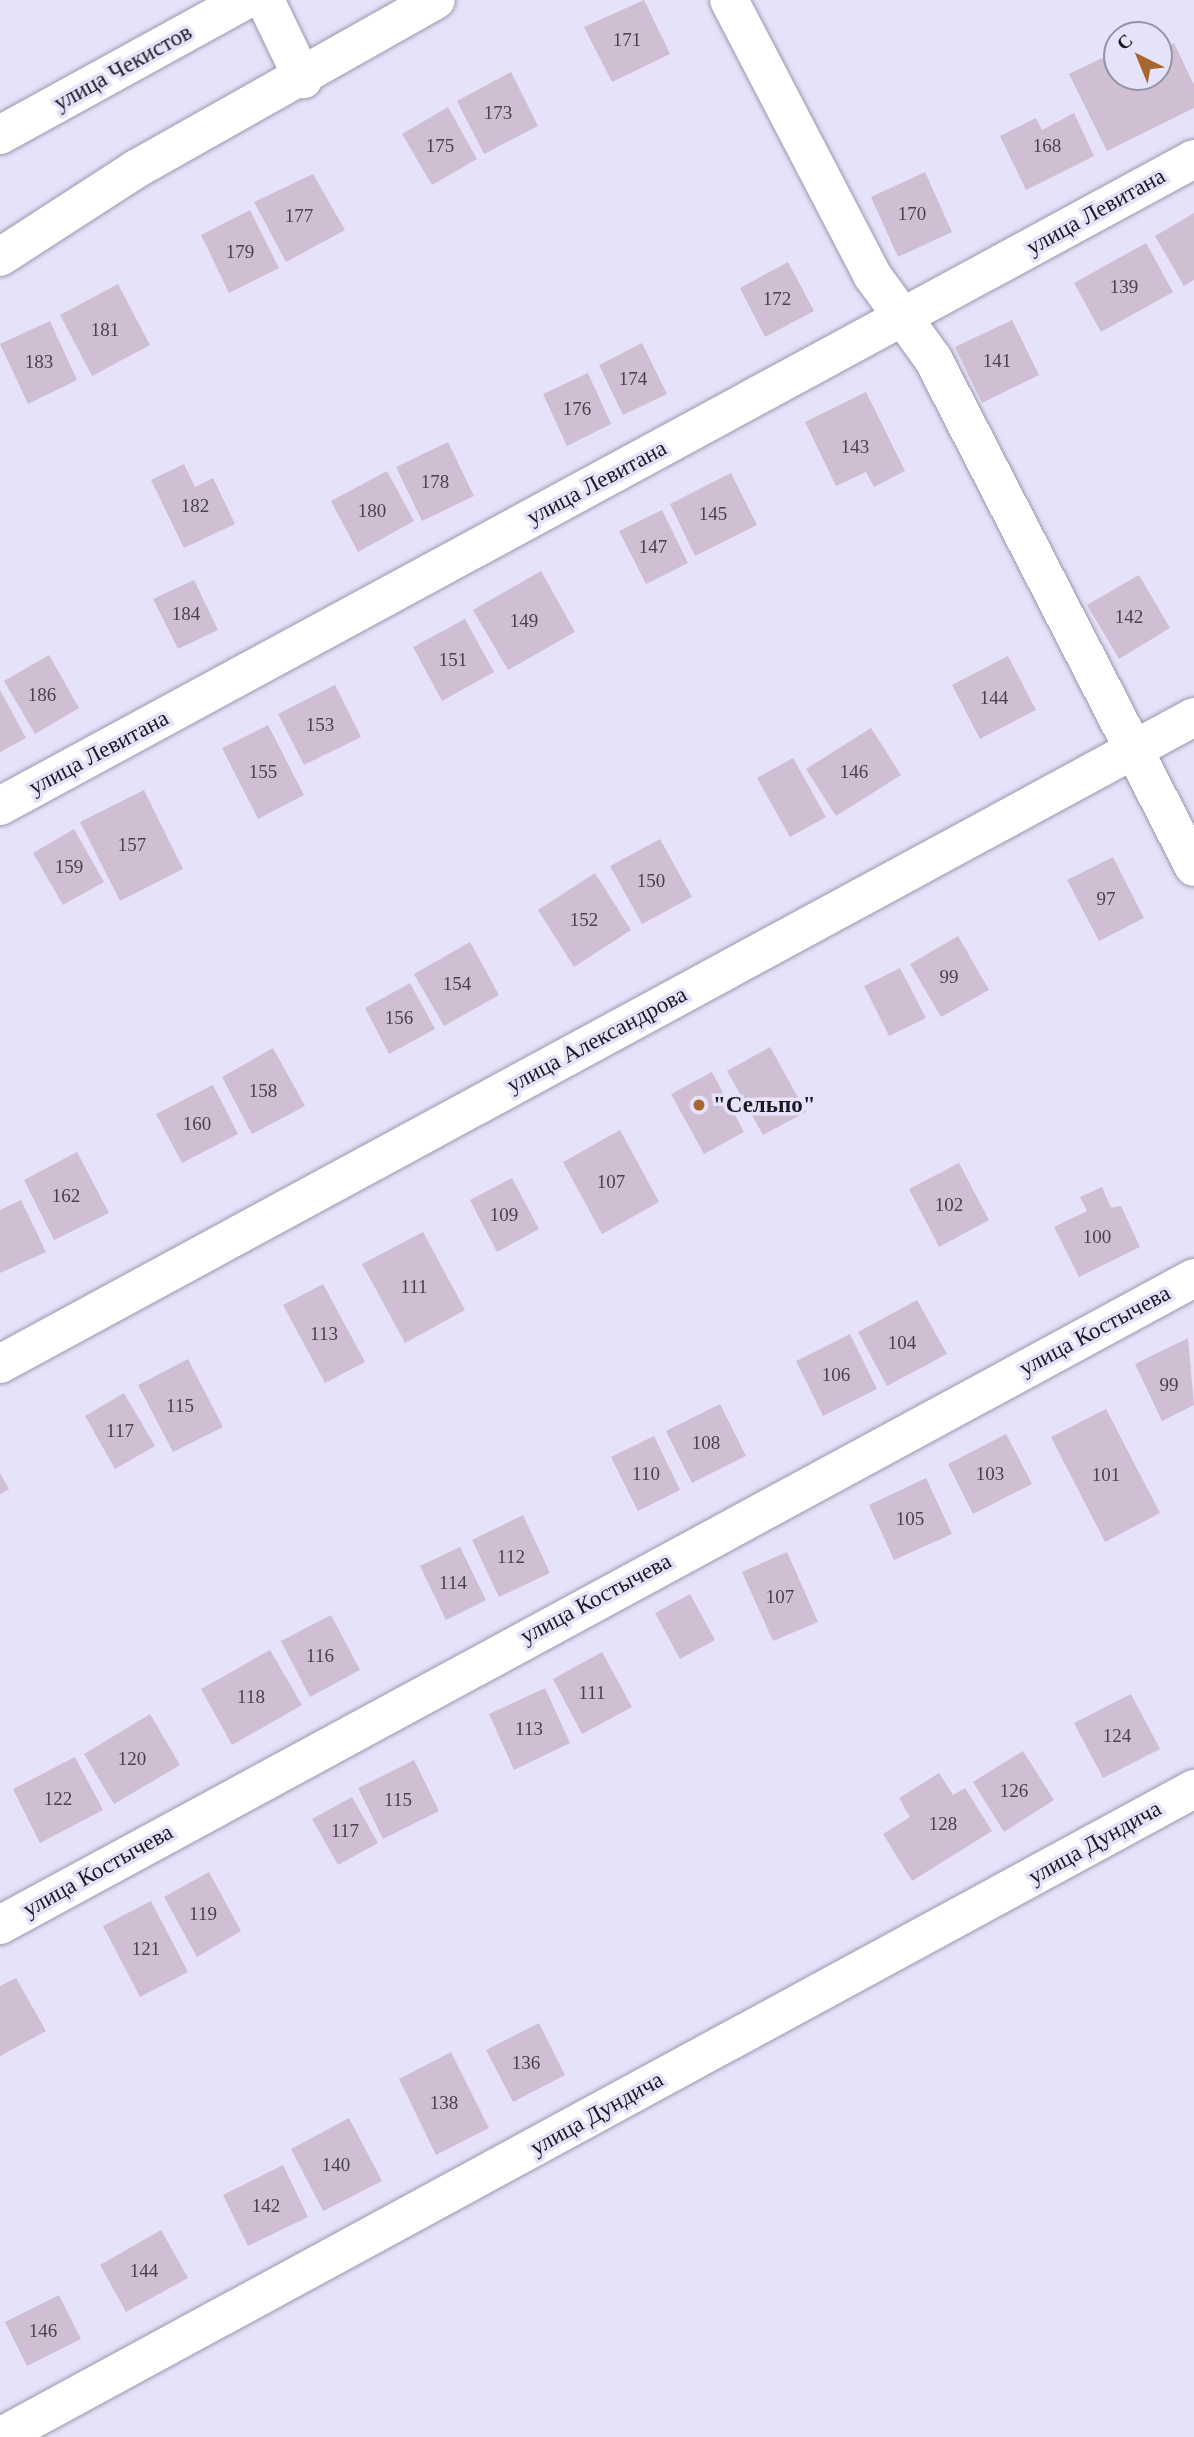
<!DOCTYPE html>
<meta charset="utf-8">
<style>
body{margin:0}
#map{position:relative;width:1194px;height:2437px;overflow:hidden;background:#e6e2fa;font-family:Georgia,serif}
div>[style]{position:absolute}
.building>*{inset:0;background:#d0bfd2}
.roads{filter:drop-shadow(0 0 2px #9a97ad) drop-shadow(0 0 2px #9a97ad)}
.minor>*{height:38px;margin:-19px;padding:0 19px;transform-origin:19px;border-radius:19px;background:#fff}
.dots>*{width:19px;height:19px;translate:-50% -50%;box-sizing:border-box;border:4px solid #e6e2fa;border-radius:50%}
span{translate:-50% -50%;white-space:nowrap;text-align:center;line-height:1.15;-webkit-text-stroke:7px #e6e2fa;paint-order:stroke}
.number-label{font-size:19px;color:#48424d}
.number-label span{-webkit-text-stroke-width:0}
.street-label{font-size:23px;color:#1a1921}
.poi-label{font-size:23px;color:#1a1921;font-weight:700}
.left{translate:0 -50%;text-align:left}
.north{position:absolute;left:1103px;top:21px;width:70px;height:70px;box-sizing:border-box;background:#e6e2fa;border:2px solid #9492a3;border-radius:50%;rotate:317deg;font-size:19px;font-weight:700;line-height:28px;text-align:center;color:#1a1921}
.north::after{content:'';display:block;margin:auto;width:24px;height:32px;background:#a76730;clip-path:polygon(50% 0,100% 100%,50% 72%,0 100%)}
</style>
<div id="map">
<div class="building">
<div style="clip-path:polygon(644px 0,670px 54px,612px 82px,584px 27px)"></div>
<div style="clip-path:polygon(1174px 43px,1194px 85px,1194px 108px,1107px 151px,1069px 74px,1117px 51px,1117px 77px,1159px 77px,1159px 51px)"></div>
<div style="clip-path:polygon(511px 72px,538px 126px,484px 154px,457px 101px)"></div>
<div style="clip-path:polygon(448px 107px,477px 159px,432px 185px,402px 134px)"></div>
<div style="clip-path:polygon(1074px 113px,1094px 156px,1026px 190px,1000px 136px,1036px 118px,1042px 130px)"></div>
<div style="clip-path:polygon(925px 172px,952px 232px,898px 257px,871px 197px)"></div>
<div style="clip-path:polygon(313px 174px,345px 230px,286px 262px,254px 202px)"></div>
<div style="clip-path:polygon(250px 210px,279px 268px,229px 293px,201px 235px)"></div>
<div style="clip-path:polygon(1194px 213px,1194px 280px,1184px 286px,1155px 236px)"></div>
<div style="clip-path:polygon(1146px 243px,1173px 292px,1101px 332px,1074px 283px)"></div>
<div style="clip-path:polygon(788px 262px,814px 311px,765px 337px,740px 288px)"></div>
<div style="clip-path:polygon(118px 284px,150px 345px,92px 376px,60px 315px)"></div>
<div style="clip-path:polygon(1012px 320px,1039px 375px,982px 403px,955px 347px)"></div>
<div style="clip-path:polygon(50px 321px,77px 380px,28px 404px,0 344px)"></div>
<div style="clip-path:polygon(642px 343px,667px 394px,623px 415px,599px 365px)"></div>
<div style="clip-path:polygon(588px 373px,611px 424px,567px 446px,543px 394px)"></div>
<div style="clip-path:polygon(866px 392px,905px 471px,874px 487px,866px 472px,836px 486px,805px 422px)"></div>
<div style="clip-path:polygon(448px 442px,474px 496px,422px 521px,396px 467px)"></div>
<div style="clip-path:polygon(184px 464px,195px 487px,213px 478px,235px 524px,184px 548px,151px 480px)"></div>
<div style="clip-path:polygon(387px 471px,414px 521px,358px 552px,331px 501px)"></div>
<div style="clip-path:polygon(731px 473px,757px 525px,695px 556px,670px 504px)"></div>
<div style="clip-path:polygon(662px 510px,688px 563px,646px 584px,619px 531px)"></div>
<div style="clip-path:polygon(541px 571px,575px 632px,508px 670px,473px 610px)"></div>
<div style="clip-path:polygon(1139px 575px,1170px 628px,1119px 659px,1087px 605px)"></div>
<div style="clip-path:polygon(194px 580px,218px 630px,178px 649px,153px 599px)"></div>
<div style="clip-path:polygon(465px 619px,494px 672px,442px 701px,413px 647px)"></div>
<div style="clip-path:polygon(49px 655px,79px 708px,35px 734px,4px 681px)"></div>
<div style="clip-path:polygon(1008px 656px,1036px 710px,980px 739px,952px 685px)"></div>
<div style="clip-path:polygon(335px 685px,361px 737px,304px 765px,278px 714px)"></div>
<div style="clip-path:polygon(0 690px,26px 738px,0 752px)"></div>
<div style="clip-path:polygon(268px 725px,304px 795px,258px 819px,222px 748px)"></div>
<div style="clip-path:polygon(871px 728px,901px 775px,836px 816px,806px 769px)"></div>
<div style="clip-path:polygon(793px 758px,826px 817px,790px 837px,757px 778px)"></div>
<div style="clip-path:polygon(144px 790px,183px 869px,120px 901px,80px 822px)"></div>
<div style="clip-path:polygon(74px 829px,104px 882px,63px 905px,33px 853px)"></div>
<div style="clip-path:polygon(660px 839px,692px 897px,642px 924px,610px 866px)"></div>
<div style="clip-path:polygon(1113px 857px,1144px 918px,1099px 941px,1067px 880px)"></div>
<div style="clip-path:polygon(595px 873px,631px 930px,574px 967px,538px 910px)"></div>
<div style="clip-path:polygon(958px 936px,989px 990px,941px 1017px,910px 964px)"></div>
<div style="clip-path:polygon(470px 942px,499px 995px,444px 1026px,414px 974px)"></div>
<div style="clip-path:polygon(900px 968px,926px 1018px,889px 1036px,864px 986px)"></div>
<div style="clip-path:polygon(410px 983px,435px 1029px,389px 1054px,365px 1008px)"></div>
<div style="clip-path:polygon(770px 1047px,806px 1112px,763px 1135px,727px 1071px)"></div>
<div style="clip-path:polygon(273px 1048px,305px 1106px,252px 1134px,222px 1077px)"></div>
<div style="clip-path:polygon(712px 1072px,744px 1132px,704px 1154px,671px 1094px)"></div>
<div style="clip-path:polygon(213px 1085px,238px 1134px,182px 1163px,156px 1114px)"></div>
<div style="clip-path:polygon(620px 1130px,659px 1202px,602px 1234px,563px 1162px)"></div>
<div style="clip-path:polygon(77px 1152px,109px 1213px,54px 1240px,24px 1180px)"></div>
<div style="clip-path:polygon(959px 1163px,989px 1220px,939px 1247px,909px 1189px)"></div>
<div style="clip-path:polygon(512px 1178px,539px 1229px,497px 1252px,470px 1200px)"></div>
<div style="clip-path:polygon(1102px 1187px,1111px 1208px,1121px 1206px,1140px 1247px,1079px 1277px,1054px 1227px,1087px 1211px,1080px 1197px)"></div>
<div style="clip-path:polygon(21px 1200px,46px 1252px,0 1273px,0 1210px)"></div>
<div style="clip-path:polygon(423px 1232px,465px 1310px,405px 1343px,362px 1264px)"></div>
<div style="clip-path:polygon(323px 1284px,365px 1362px,325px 1383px,283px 1305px)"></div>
<div style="clip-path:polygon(917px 1300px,947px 1354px,887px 1386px,858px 1332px)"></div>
<div style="clip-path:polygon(850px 1334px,877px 1389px,823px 1416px,796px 1361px)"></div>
<div style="clip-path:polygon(1188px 1338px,1194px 1405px,1162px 1421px,1135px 1364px)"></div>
<div style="clip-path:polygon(188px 1359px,223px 1427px,173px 1452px,138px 1385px)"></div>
<div style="clip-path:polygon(124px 1393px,155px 1446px,115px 1469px,85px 1416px)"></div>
<div style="clip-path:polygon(720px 1404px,746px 1456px,692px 1483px,666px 1431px)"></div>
<div style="clip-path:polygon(1106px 1409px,1160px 1513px,1105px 1542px,1051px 1437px)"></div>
<div style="clip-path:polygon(1006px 1434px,1032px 1484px,973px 1514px,948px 1464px)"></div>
<div style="clip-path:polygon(654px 1436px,680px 1490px,638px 1511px,611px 1457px)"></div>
<div style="clip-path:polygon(0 1473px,9px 1489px,0 1494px)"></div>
<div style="clip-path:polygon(926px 1478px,952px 1534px,894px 1560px,869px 1505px)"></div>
<div style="clip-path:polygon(523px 1515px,550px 1573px,499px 1597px,472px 1540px)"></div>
<div style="clip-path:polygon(460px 1547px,486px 1600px,446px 1620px,420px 1566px)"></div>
<div style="clip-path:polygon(787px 1552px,818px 1622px,773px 1641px,742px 1572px)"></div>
<div style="clip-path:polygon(690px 1594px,715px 1640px,680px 1659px,655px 1613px)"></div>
<div style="clip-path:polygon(331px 1615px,360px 1670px,310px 1697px,281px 1641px)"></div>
<div style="clip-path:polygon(270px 1650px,302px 1705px,232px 1745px,201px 1689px)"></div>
<div style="clip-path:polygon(602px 1652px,632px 1707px,582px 1734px,553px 1679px)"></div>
<div style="clip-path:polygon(545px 1688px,570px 1743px,514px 1770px,489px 1714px)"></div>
<div style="clip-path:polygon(1131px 1694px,1160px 1749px,1103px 1778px,1074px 1723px)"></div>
<div style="clip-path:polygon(150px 1714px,180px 1765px,114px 1804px,84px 1754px)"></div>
<div style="clip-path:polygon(1023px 1751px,1054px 1800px,1004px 1832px,973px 1782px)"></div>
<div style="clip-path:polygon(75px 1757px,103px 1810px,40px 1843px,13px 1789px)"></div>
<div style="clip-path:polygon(414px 1760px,439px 1811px,383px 1839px,358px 1788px)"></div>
<div style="clip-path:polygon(939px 1773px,953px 1795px,965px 1788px,992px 1831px,912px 1881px,883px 1834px,910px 1817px,899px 1798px)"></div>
<div style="clip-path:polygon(352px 1797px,378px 1843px,338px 1865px,312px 1819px)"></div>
<div style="clip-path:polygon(209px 1872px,241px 1931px,197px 1957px,164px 1897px)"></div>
<div style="clip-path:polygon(151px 1901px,188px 1972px,140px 1997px,103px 1926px)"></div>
<div style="clip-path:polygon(16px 1978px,46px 2031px,0 2056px,0 1986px)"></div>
<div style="clip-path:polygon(539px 2023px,565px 2075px,513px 2102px,486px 2050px)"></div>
<div style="clip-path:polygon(451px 2052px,489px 2128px,436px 2155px,399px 2079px)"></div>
<div style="clip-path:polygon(349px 2118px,382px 2181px,323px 2211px,291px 2149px)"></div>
<div style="clip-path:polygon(283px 2165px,308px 2217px,248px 2246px,223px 2195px)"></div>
<div style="clip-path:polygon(161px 2230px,188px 2278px,126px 2312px,100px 2265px)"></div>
<div style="clip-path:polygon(59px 2295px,81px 2339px,27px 2366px,5px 2322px)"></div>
</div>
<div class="roads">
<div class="minor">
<div style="left:265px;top:0;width:88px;rotate:64.3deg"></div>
<div style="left:729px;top:0;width:310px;rotate:62.5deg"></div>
<div style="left:872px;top:275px;width:104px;rotate:54deg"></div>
<div style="left:933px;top:359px;width:571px;rotate:62.81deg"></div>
<div style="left:0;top:135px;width:281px;rotate:-28.8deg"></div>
<div style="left:0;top:257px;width:162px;rotate:-32.9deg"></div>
<div style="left:136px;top:169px;width:344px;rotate:-29.4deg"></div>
<div style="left:0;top:806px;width:1358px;rotate:-28.45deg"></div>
<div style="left:0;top:1364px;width:1358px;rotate:-28.45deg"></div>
<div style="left:0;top:1925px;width:1358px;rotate:-28.45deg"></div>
<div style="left:0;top:2437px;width:1359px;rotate:-28.49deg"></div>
</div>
</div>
<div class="dots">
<div style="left:699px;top:1105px;background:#a76730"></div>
</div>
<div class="number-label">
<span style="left:627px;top:40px">171</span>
<span style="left:498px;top:113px">173</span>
<span style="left:440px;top:146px">175</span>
<span style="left:1047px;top:146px">168</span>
<span style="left:912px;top:214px">170</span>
<span style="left:299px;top:216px">177</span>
<span style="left:240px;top:252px">179</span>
<span style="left:1124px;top:287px">139</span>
<span style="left:777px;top:299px">172</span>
<span style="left:105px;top:330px">181</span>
<span style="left:997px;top:361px">141</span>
<span style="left:39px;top:362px">183</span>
<span style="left:633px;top:379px">174</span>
<span style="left:577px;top:409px">176</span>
<span style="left:855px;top:447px">143</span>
<span style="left:435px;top:482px">178</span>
<span style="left:195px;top:506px">182</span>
<span style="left:372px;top:511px">180</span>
<span style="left:713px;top:514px">145</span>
<span style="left:653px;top:547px">147</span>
<span style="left:186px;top:614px">184</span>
<span style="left:1129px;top:617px">142</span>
<span style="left:524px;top:621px">149</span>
<span style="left:453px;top:660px">151</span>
<span style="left:42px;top:695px">186</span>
<span style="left:994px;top:698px">144</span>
<span style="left:320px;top:725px">153</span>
<span style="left:263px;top:772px">155</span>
<span style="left:854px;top:772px">146</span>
<span style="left:132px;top:845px">157</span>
<span style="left:69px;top:867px">159</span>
<span style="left:651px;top:881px">150</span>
<span style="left:1106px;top:899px">97</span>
<span style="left:584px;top:920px">152</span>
<span style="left:949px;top:977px">99</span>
<span style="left:457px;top:984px">154</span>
<span style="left:399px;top:1018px">156</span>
<span style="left:263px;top:1091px">158</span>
<span style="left:197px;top:1124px">160</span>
<span style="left:611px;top:1182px">107</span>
<span style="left:66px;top:1196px">162</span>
<span style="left:949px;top:1205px">102</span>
<span style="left:504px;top:1215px">109</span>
<span style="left:1097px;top:1237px">100</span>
<span style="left:414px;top:1287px">111</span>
<span style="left:324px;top:1334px">113</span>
<span style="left:902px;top:1343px">104</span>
<span style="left:836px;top:1375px">106</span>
<span style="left:1169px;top:1385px">99</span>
<span style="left:180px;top:1406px">115</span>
<span style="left:120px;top:1431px">117</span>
<span style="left:706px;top:1443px">108</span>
<span style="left:646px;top:1474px">110</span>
<span style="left:990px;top:1474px">103</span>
<span style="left:1106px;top:1475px">101</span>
<span style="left:910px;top:1519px">105</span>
<span style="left:511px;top:1557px">112</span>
<span style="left:453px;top:1583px">114</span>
<span style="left:780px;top:1597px">107</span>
<span style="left:320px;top:1656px">116</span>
<span style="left:592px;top:1693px">111</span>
<span style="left:251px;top:1697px">118</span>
<span style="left:529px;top:1729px">113</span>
<span style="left:1117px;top:1736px">124</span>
<span style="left:132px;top:1759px">120</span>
<span style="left:1014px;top:1791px">126</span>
<span style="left:58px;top:1799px">122</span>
<span style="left:398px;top:1800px">115</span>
<span style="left:943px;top:1824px">128</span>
<span style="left:345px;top:1831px">117</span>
<span style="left:203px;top:1914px">119</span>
<span style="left:146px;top:1949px">121</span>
<span style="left:526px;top:2063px">136</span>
<span style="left:444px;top:2103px">138</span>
<span style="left:336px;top:2165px">140</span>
<span style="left:266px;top:2206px">142</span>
<span style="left:144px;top:2271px">144</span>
<span style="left:43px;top:2331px">146</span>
</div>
<div class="street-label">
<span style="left:123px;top:68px;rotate:-29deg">улица Чекистов</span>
<span style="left:1096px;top:212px;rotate:-29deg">улица Левитана</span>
<span style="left:597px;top:483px;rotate:-28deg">улица Левитана</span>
<span style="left:99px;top:753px;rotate:-28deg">улица Левитана</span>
<span style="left:597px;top:1040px;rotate:-28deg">улица Александрова</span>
<span style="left:1095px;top:1331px;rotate:-28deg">улица Костычева</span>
<span style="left:596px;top:1599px;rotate:-28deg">улица Костычева</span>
<span style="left:1095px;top:1843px;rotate:-29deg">улица Дундича</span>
<span style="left:98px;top:1871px;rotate:-29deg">улица Костычева</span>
<span style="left:597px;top:2114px;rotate:-29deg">улица Дундича</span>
</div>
<div class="poi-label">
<span class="left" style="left:713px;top:1105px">"Сельпо"</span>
</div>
<div class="north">С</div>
</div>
